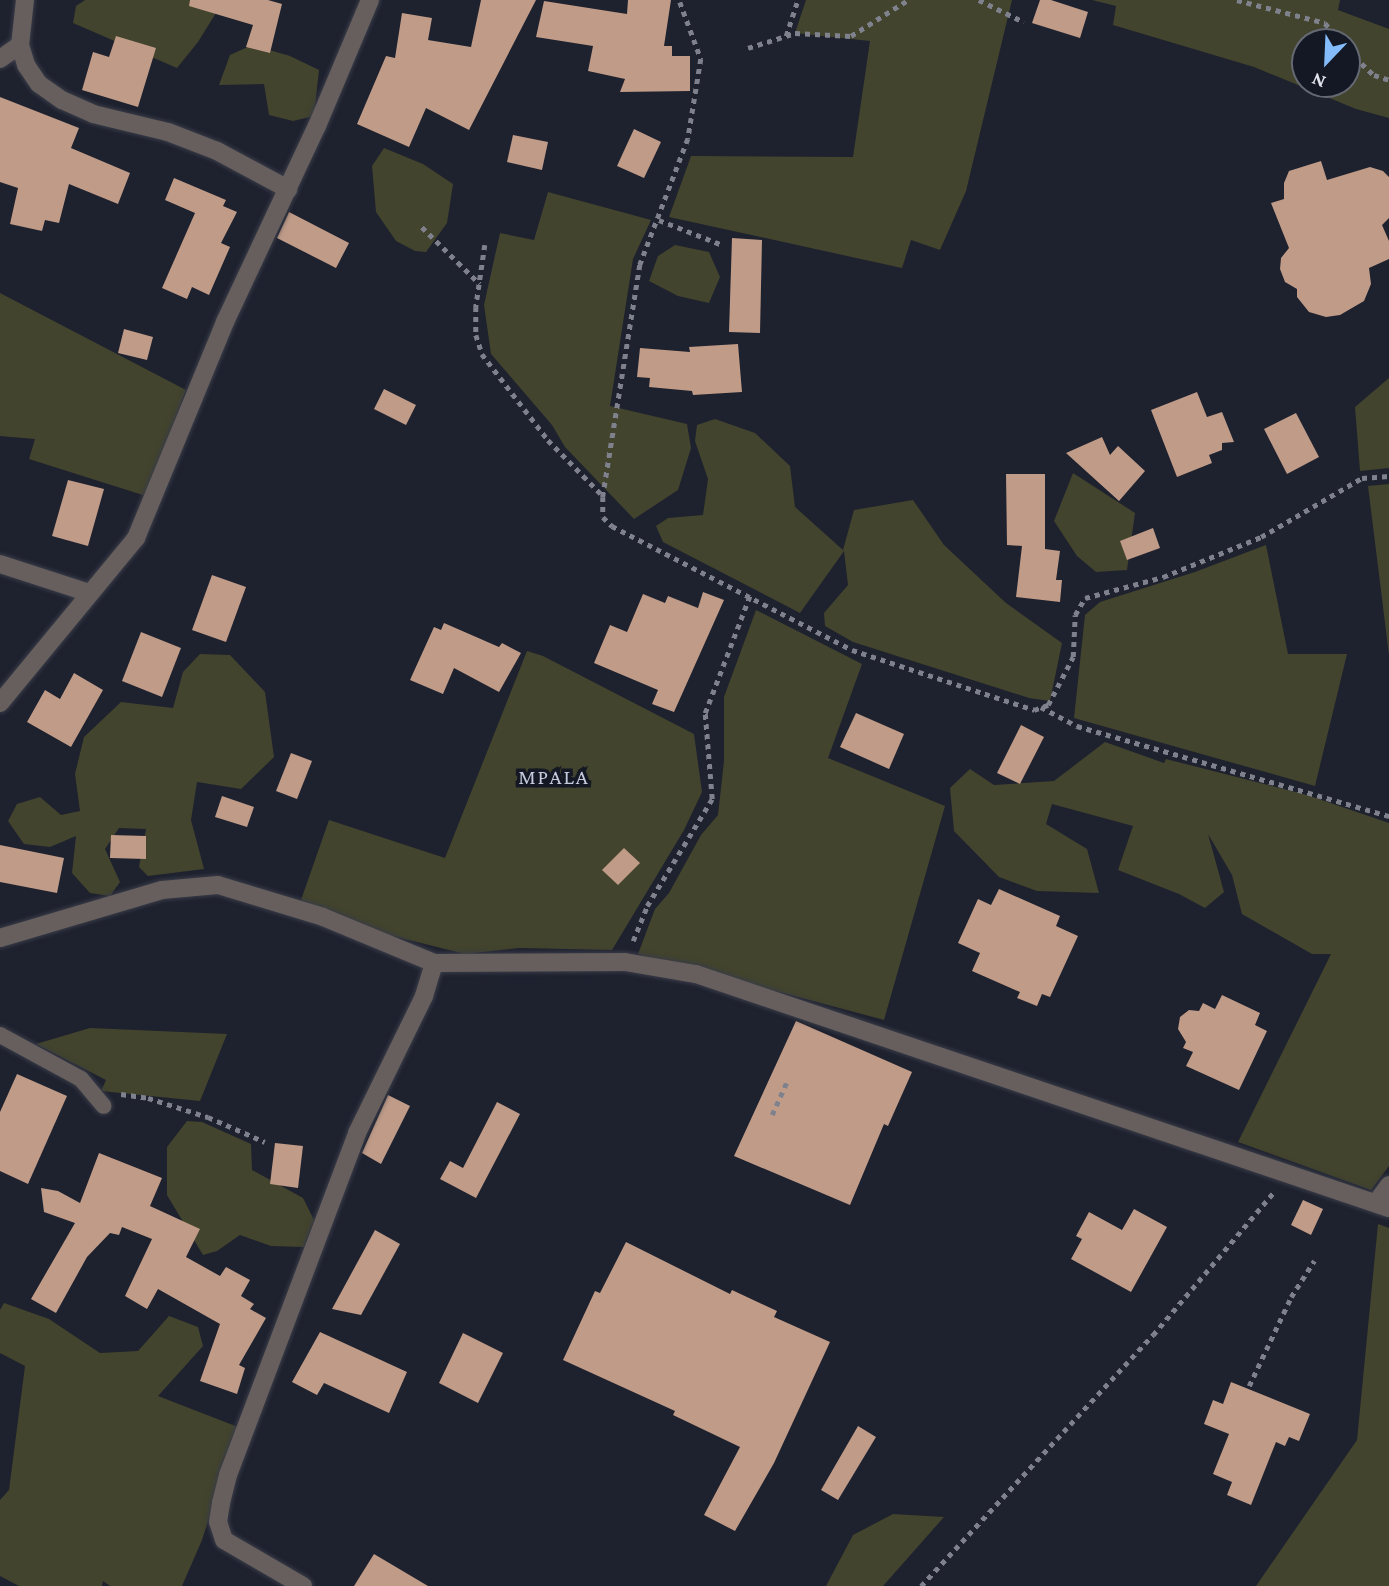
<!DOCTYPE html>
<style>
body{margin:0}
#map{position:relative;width:1389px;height:1586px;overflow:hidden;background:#1e212e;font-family:"Crimson Pro",serif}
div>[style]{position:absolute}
.green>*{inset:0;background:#42442d}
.building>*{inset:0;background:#bf9b88}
.path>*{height:4.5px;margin-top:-2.25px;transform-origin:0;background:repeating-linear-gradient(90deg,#7f828d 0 5px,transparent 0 10px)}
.roads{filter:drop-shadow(0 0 2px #393c48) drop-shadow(0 0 2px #393c48)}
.lane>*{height:16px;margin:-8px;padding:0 8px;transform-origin:8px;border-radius:8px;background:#675f5d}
.street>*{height:18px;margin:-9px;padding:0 9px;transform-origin:9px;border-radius:9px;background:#675f5d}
span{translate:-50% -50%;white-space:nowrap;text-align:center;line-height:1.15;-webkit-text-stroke:7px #141824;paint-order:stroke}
.quarter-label{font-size:21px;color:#c5cadc;letter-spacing:2px}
.north{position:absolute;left:1291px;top:28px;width:70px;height:70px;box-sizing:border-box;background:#141824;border:2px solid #656974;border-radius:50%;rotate:203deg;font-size:19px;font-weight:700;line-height:28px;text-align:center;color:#dfe2eb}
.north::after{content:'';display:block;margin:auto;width:24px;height:32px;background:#84bcfb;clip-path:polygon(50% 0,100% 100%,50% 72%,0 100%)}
</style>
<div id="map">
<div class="green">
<div style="clip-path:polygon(85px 0,224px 0,198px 42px,177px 68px,73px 23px,76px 6px)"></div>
<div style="clip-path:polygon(806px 0,1012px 0,966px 191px,940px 250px,911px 240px,902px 268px,669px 217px,691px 156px,853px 157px,870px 41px,795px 33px)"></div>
<div style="clip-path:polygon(evenodd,1092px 0,1340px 0,1338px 10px,1389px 29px,1389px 118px,1356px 109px,1254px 67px,1113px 25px,1116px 6px,1092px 0,1347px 42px,1347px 84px,1305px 84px,1305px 42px,1347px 42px)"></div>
<div style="clip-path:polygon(252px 45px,290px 56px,319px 70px,314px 116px,293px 121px,269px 115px,264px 84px,219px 85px,230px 55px)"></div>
<div style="clip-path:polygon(384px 148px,423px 164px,453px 184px,447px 223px,426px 252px,415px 251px,396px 241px,376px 212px,372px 166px)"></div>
<div style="clip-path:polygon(548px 192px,651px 220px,633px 259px,610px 406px,687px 424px,691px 448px,678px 490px,634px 519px,565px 447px,552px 425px,491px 354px,484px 305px,500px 233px,534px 240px)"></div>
<div style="clip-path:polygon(675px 245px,709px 252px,720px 277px,709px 303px,678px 296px,649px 281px,658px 256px)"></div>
<div style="clip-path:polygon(0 293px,186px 390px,146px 496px,29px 459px,35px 439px,0 436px)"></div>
<div style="clip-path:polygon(1389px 378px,1389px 468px,1360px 471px,1355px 407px)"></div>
<div style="clip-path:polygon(715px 419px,755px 433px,790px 466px,795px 507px,843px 550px,854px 510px,913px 500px,944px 545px,1006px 603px,1062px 643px,1050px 701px,1029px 698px,853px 642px,825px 626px,824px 613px,848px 585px,844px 551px,800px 613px,663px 542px,656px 526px,668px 518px,703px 515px,708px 479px,695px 441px,697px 425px)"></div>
<div style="clip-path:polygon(1073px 473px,1135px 513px,1127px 570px,1096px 572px,1077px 556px,1054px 521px)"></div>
<div style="clip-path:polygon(1389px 484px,1389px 655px,1368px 486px)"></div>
<div style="clip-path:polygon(1266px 545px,1288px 654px,1347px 654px,1315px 786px,1074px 718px,1085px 615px,1100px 602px,1195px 572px)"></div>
<div style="clip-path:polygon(756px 610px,862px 664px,828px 758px,945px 806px,884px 1020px,638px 954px,655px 909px,669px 893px,701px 835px,718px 815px,724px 761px,724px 697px)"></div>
<div style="clip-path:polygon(527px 651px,543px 656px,694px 734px,702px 792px,684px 830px,612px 950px,519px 948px,465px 954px,381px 933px,301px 900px,329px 820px,445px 858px)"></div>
<div style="clip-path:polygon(200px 654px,230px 655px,265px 692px,274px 757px,241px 789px,197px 782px,191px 820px,204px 869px,148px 876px,139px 867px,146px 829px,119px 828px,105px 849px,120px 882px,110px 896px,90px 893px,72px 873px,76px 836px,50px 847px,24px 844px,8px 821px,17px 804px,40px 797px,61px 815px,80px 811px,75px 774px,84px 737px,121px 702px,173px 708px,183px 672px)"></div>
<div style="clip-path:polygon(1105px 742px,1164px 763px,1166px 759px,1307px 795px,1389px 823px,1389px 1166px,1371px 1190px,1238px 1142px,1331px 954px,1312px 954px,1242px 914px,1232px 875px,1208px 834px,1224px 892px,1205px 908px,1179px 894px,1118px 870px,1133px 826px,1052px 804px,1046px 824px,1087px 849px,1099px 893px,1037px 891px,999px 877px,954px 831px,950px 788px,970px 769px,994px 785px,1054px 781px)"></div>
<div style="clip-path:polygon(90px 1028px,227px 1034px,200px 1101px,101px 1091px,106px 1080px,36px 1044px)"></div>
<div style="clip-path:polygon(187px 1121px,202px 1122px,251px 1144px,252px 1170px,303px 1198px,314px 1220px,304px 1247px,271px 1246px,240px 1235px,217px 1251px,203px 1255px,167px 1195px,167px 1147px)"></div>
<div style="clip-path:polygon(1378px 1224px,1389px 1228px,1389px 1586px,1256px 1586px,1357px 1440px)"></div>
<div style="clip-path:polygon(4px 1303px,49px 1319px,100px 1353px,138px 1351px,169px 1316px,198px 1327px,203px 1346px,158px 1396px,238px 1427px,202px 1540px,182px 1586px,110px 1586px,103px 1581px,102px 1586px,19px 1586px,0 1576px,0 1500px,9px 1490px,25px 1366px,0 1353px,0 1310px)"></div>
<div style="clip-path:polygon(893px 1514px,944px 1517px,883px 1586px,826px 1586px,853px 1535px)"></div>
</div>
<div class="building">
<div style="clip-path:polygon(190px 0,268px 0,282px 4px,270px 53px,246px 47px,253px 25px,189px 6px)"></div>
<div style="clip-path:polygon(481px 0,536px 0,469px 130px,426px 108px,409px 147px,357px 124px,386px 56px,395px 58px,402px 13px,432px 18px,428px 40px,471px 47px)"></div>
<div style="clip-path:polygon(628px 0,671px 0,664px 46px,672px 46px,672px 56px,690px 56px,690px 91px,620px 92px,625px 79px,588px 71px,593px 46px,536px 37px,544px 1px,627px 14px)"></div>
<div style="clip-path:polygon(1040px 0,1051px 0,1088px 12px,1080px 38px,1032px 23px)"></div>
<div style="clip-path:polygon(116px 36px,156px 48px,138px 107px,82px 90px,93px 52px,109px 57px)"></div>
<div style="clip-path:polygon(0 97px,79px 128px,71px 148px,130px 173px,118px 204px,69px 184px,59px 223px,45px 220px,42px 231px,10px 224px,18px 188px,0 182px)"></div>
<div style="clip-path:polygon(634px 129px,661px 142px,644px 178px,617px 166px)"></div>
<div style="clip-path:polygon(513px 135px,548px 142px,542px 170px,507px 162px)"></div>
<div style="clip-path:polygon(1321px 161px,1327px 180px,1370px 167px,1383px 171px,1389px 177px,1389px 218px,1382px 225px,1389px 241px,1389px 259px,1369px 268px,1371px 284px,1364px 301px,1340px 315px,1326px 317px,1309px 312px,1297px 297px,1297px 289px,1285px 282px,1280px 269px,1281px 258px,1289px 248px,1271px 203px,1284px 199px,1284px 183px,1289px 171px)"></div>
<div style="clip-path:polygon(174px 178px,226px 200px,223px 206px,237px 212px,221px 243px,230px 247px,209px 295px,192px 287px,187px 299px,162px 288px,195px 213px,165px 200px)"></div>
<div style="clip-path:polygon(289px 212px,349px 243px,336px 268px,277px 238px)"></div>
<div style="clip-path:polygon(732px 238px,762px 240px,760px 333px,729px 332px)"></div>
<div style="clip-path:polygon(124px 329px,153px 337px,147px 360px,118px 353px)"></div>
<div style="clip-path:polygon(738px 344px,742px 392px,693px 395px,692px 391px,649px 387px,650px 378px,637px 377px,640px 348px,690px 352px,689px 347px)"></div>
<div style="clip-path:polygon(384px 389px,416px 405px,406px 425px,374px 409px)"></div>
<div style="clip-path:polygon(1197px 392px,1207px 417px,1222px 412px,1234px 442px,1222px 443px,1222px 450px,1209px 455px,1212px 463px,1177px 477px,1151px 410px)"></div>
<div style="clip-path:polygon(1296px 413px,1319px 457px,1287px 474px,1264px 429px)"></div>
<div style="clip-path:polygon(1102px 437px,1110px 455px,1118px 446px,1145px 471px,1119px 501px,1066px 453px)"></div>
<div style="clip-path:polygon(1006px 474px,1045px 474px,1045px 549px,1060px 551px,1056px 580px,1062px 580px,1060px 602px,1016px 597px,1022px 546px,1007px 545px)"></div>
<div style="clip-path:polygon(68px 480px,104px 489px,88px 546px,52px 536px)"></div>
<div style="clip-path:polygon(1153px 528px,1160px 548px,1127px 560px,1120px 541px)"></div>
<div style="clip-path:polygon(212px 575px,246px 587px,226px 642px,192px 630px)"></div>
<div style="clip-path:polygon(703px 592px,724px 600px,674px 712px,652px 704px,658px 690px,594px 663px,610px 625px,627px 632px,643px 594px,665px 603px,668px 596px,698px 608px)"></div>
<div style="clip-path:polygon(444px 623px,499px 647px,502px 643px,521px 653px,499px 692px,454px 668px,443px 694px,410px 680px,434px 627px,441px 630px)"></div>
<div style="clip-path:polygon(141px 632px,181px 648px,162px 697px,122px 681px)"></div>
<div style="clip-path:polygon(74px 673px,103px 690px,71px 747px,27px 722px,45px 690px,60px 699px)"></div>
<div style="clip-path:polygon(856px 713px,904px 734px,889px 769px,840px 747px)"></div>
<div style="clip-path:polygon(1021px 725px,1044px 737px,1020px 784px,997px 773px)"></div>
<div style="clip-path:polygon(291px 753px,312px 761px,297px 799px,276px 791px)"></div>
<div style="clip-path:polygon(222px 796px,254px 807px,247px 827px,215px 817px)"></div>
<div style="clip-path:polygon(111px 835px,146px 836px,146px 859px,110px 858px)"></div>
<div style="clip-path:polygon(0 845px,64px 858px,57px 893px,0 882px)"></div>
<div style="clip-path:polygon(624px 848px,640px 863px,618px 885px,602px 870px)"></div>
<div style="clip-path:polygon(999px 889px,1060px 916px,1056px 926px,1078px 936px,1050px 997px,1042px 994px,1037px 1006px,1017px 998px,1020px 992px,972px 971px,980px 953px,958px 943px,978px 899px,991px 905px)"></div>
<div style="clip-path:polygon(1222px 995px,1260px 1013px,1255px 1025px,1267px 1031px,1239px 1090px,1186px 1066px,1193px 1052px,1183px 1048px,1186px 1042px,1178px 1029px,1180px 1017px,1189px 1010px,1199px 1011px,1203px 1003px,1215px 1009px)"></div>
<div style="clip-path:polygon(796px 1021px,912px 1072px,888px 1126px,884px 1124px,850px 1205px,734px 1156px)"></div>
<div style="clip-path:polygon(17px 1074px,67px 1096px,28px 1184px,0 1171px,0 1112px)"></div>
<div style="clip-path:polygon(388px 1095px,410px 1106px,381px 1164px,362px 1153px)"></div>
<div style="clip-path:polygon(497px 1102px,520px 1114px,476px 1198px,440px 1179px,450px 1161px,463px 1168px)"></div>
<div style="clip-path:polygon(275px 1143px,303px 1146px,298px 1188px,270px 1184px)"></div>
<div style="clip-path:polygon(99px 1153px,162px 1178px,150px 1206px,200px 1229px,186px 1257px,220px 1276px,226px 1267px,250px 1280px,241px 1296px,254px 1304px,250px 1309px,266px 1318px,239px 1365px,245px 1368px,237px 1394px,200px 1381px,220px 1324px,158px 1289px,147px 1309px,125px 1296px,152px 1239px,122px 1227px,119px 1235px,110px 1233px,87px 1257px,56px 1313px,31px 1299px,75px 1223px,44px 1212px,41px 1188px,58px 1191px,80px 1203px)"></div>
<div style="clip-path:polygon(1303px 1200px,1323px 1209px,1311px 1235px,1291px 1225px)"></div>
<div style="clip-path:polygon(1134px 1209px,1167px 1227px,1131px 1292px,1071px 1259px,1082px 1239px,1076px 1236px,1089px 1212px,1122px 1230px)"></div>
<div style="clip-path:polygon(375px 1230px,400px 1244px,361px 1315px,332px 1309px)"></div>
<div style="clip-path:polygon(626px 1242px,730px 1294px,732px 1290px,777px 1311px,774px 1317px,830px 1342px,774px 1463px,735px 1531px,704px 1515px,740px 1447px,673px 1415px,675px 1411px,563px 1360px,595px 1291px,600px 1293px)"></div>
<div style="clip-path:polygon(320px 1332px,407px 1372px,389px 1413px,324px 1383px,317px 1395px,292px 1382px)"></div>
<div style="clip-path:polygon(463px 1333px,503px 1353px,478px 1403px,439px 1383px)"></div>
<div style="clip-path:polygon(1231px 1382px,1310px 1414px,1299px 1441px,1289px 1437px,1285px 1446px,1276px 1442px,1251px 1505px,1227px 1495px,1232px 1482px,1213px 1474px,1229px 1434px,1204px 1424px,1213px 1400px,1223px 1404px)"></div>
<div style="clip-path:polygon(858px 1426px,876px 1437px,838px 1500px,821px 1490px)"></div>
<div style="clip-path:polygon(374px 1554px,428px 1586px,354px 1586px)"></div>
</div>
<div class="path">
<div style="left:979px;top:0;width:50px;rotate:26.1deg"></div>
<div style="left:1237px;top:0;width:91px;rotate:14.6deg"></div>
<div style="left:1325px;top:23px;width:25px;rotate:50deg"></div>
<div style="left:680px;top:2px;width:61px;rotate:69.8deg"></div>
<div style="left:701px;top:59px;width:81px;rotate:99.2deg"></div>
<div style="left:688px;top:139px;width:135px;rotate:110.9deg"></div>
<div style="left:640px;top:265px;width:235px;rotate:99.1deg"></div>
<div style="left:603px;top:497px;width:20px;rotate:90deg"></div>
<div style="left:603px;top:517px;width:13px;rotate:45deg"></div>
<div style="left:612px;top:526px;width:270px;rotate:27.3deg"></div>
<div style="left:852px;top:650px;width:192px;rotate:18.2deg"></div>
<div style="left:1034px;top:710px;width:15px;rotate:-20deg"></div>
<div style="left:1048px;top:705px;width:54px;rotate:-62.5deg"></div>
<div style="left:1073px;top:657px;width:42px;rotate:-87.3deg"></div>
<div style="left:1075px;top:615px;width:20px;rotate:-60deg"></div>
<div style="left:1085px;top:598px;width:81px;rotate:-15.1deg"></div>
<div style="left:1163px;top:577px;width:106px;rotate:-22.2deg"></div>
<div style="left:1261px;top:537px;width:117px;rotate:-30.3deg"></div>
<div style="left:1362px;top:478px;width:27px;rotate:-4deg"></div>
<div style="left:786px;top:36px;width:38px;rotate:-72deg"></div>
<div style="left:748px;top:48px;width:49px;rotate:-17.7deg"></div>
<div style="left:795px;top:33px;width:56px;rotate:3.1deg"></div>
<div style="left:851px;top:36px;width:67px;rotate:-32.3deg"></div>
<div style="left:1347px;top:50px;width:37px;rotate:43deg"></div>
<div style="left:1374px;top:75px;width:16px;rotate:18deg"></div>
<div style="left:659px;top:220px;width:66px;rotate:21.5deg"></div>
<div style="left:422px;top:227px;width:81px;rotate:44.5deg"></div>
<div style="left:485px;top:245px;width:63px;rotate:98.3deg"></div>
<div style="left:476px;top:307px;width:28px;rotate:90deg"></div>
<div style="left:476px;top:335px;width:20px;rotate:72deg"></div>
<div style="left:482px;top:354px;width:108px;rotate:52.5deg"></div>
<div style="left:548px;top:440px;width:78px;rotate:45.5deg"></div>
<div style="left:1041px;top:707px;width:41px;rotate:27.8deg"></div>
<div style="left:1077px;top:726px;width:325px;rotate:16.1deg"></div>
<div style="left:633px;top:941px;width:38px;rotate:-68deg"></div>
<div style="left:647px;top:906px;width:125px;rotate:-58.7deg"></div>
<div style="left:712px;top:799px;width:86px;rotate:-94.7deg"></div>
<div style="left:705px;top:713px;width:126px;rotate:-69.1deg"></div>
<div style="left:121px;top:1094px;width:27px;rotate:8deg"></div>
<div style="left:148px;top:1098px;width:63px;rotate:17.6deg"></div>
<div style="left:208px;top:1117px;width:62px;rotate:23.7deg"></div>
<div style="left:772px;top:1115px;width:36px;rotate:-66deg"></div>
<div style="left:1249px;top:1386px;width:98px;rotate:-64.7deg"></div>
<div style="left:1291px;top:1297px;width:43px;rotate:-57.4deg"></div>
<div style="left:921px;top:1586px;width:342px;rotate:-47.3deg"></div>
<div style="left:1153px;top:1335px;width:187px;rotate:-49.8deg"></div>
</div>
<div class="roads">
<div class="lane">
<div style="left:0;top:1035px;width:92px;rotate:28.5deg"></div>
<div style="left:81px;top:1079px;width:35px;rotate:50deg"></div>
</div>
<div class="street">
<div style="left:25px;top:0;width:45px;rotate:96.3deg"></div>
<div style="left:20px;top:45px;width:21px;rotate:73deg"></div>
<div style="left:26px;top:65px;width:23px;rotate:56deg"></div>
<div style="left:39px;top:84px;width:28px;rotate:35deg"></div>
<div style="left:62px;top:100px;width:34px;rotate:24deg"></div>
<div style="left:93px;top:114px;width:77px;rotate:13.5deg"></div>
<div style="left:168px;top:132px;width:53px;rotate:21.2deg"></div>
<div style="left:217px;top:151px;width:81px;rotate:28.2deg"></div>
<div style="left:0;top:59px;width:24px;rotate:-35deg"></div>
<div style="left:0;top:564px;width:94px;rotate:18deg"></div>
<div style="left:0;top:703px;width:214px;rotate:-50.5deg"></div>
<div style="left:136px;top:538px;width:234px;rotate:-67.6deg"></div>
<div style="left:225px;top:322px;width:217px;rotate:-64.9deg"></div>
<div style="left:317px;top:126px;width:137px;rotate:-67.2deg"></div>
<div style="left:0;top:938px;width:169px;rotate:-16.5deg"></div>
<div style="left:162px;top:890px;width:56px;rotate:-5.1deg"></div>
<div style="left:218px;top:885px;width:110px;rotate:16.9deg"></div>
<div style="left:323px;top:917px;width:120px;rotate:22.5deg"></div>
<div style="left:434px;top:963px;width:191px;rotate:-0.3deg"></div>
<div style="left:625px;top:962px;width:72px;rotate:9.6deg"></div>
<div style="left:696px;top:974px;width:731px;rotate:18.66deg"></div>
<div style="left:1376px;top:1203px;width:22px;rotate:-54deg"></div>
<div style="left:303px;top:1586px;width:91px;rotate:-149.8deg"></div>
<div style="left:224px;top:1540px;width:19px;rotate:-108deg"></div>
<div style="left:218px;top:1522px;width:19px;rotate:-81deg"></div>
<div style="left:221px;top:1503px;width:29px;rotate:-76deg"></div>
<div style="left:228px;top:1475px;width:366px;rotate:-69.3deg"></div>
<div style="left:357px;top:1133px;width:153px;rotate:-63.9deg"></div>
<div style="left:424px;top:996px;width:34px;rotate:-73deg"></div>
</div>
</div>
<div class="quarter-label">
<span style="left:554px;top:777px">MPALA</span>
</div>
<div class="north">N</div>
</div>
